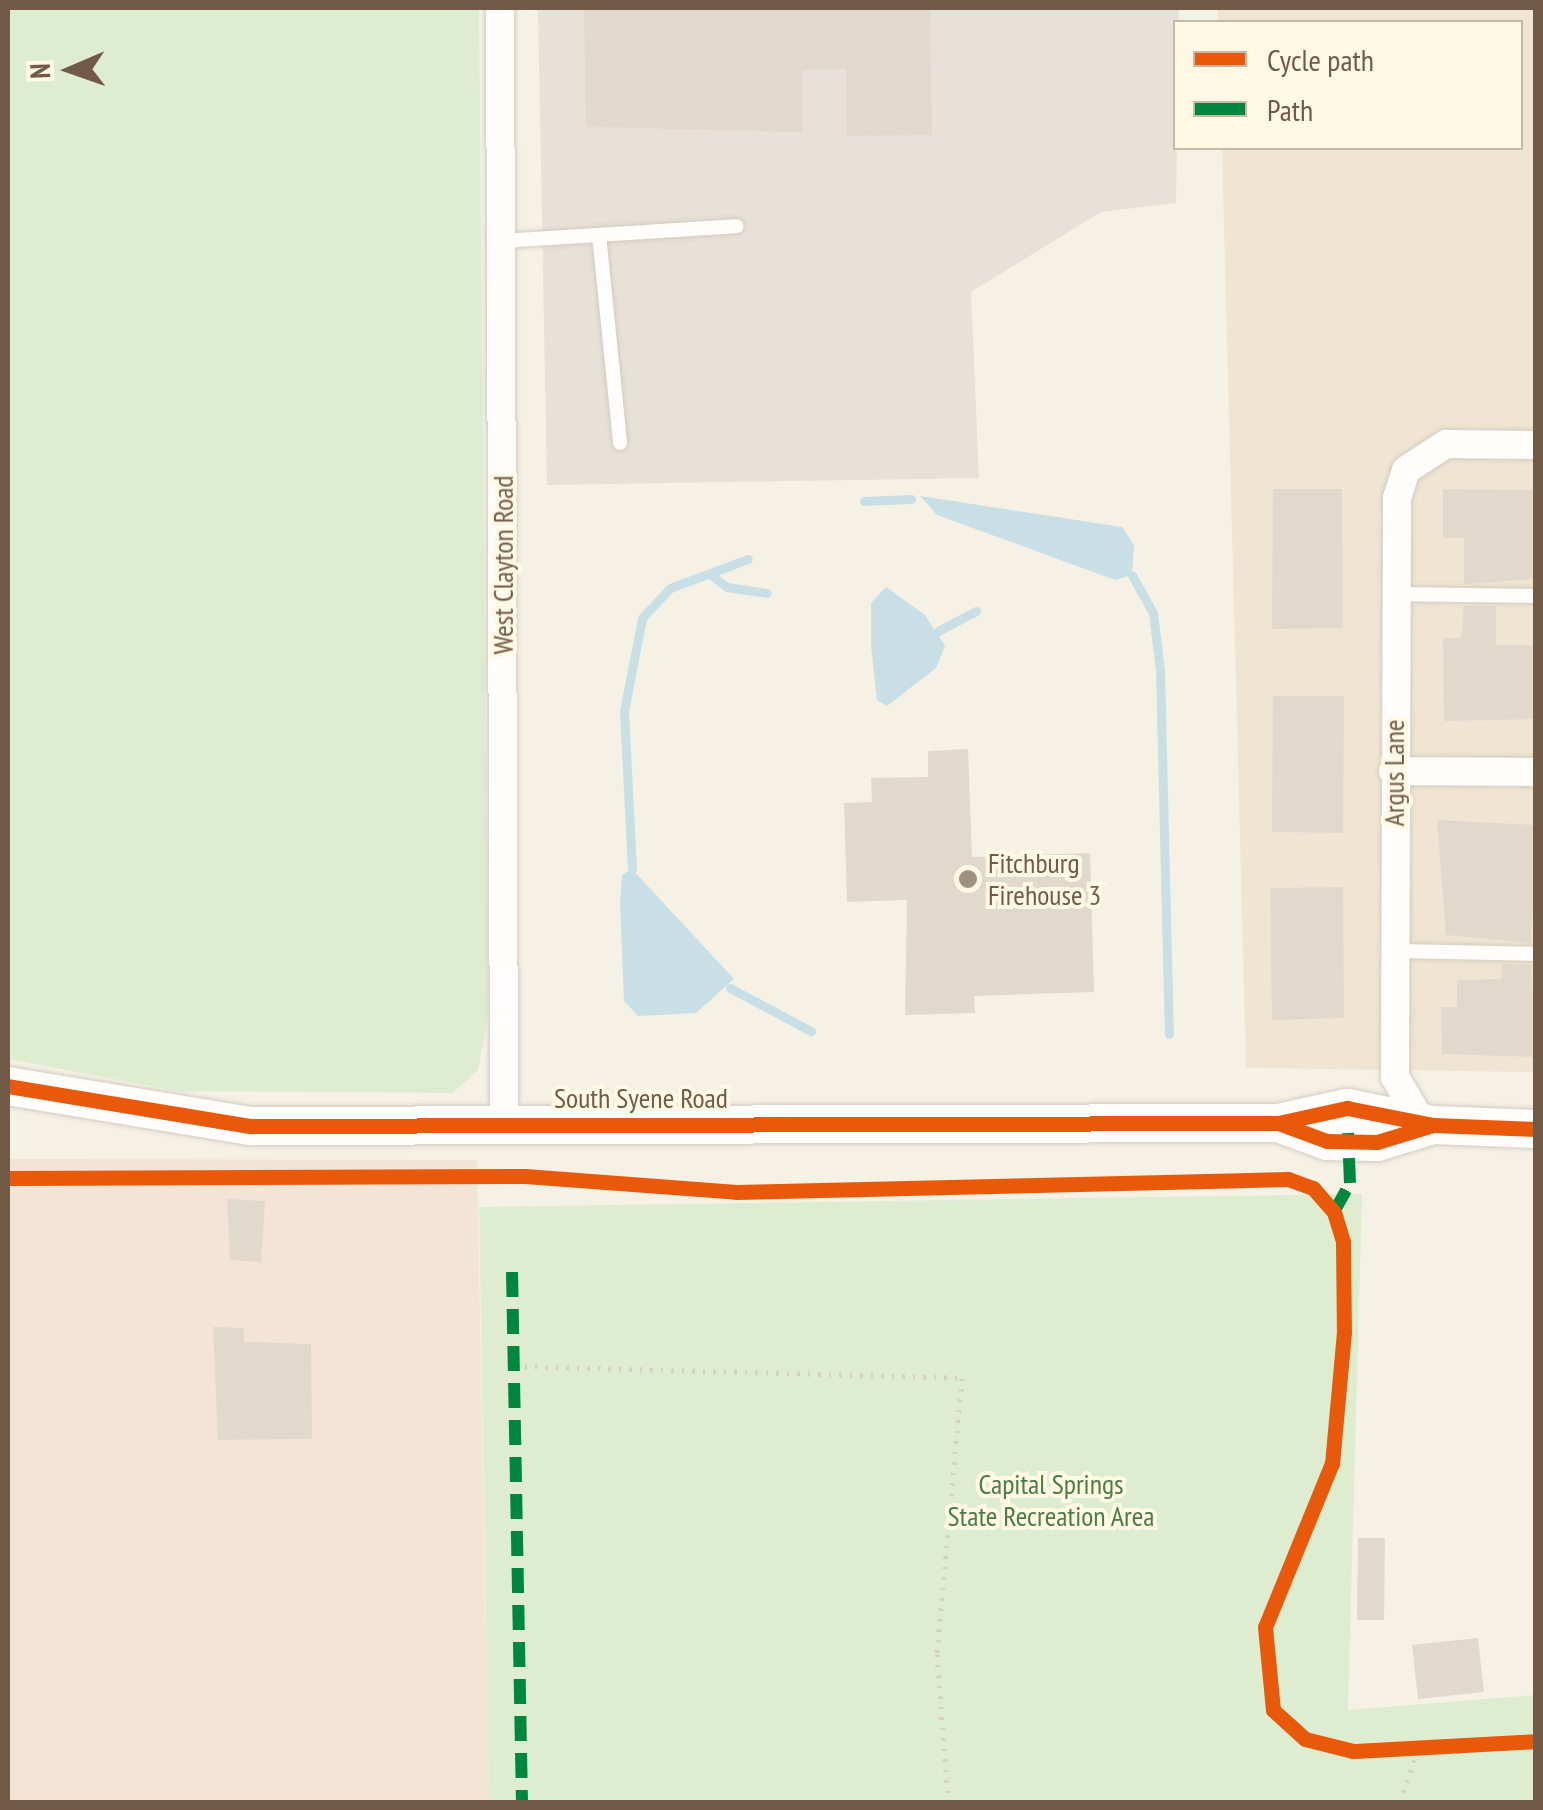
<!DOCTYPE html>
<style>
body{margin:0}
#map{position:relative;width:1543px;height:1810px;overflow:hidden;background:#f6f1e5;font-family:"PT Sans Narrow",sans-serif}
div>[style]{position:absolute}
.residential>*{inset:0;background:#efe5d2}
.commercial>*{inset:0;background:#f4e4d5}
.industrial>*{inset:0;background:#e7e1d7}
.green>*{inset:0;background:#deedd0}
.water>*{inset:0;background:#c8e0e5}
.stream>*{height:9px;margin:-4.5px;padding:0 4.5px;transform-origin:4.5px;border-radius:4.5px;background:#c8e0e5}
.building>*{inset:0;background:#e2d9cd}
.path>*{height:5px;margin-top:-2.5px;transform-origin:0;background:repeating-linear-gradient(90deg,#d7d0c8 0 2.5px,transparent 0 10.5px)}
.roads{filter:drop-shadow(0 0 2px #d4ccc0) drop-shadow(0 0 2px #d4ccc0)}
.lane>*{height:14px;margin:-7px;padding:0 7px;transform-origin:7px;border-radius:7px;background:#fefdfb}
.street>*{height:28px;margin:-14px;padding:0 14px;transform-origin:14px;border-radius:14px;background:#fefdfb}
.secondary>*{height:38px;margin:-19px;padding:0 19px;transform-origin:19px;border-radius:19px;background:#fefdfb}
.quiet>*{height:12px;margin-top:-6px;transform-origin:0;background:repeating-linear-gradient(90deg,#00873e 0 25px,transparent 0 37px)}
.cycleway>*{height:15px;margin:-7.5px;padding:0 7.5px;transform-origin:7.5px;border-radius:7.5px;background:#e8590c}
.dots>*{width:28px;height:28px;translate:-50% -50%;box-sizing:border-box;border:5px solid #fff8e4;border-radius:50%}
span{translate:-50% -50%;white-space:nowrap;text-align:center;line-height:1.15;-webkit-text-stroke:8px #fff8e4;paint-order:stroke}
.street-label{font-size:28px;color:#715b47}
.poi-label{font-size:28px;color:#715b47}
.left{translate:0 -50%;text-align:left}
.park-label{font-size:28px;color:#4c7d41}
.frame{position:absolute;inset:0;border:10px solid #715b47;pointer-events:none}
.legend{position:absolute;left:1173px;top:20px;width:350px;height:130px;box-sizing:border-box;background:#fff8e4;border:2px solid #c6b9a5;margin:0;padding:12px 18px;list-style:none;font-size:30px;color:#715b47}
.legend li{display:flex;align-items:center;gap:20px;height:50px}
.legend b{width:50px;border:2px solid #c6b9a5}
.north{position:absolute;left:20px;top:20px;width:100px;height:100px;-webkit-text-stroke:8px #fff8e4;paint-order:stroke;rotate:268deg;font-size:28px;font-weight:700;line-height:40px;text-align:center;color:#715b47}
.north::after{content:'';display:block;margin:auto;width:35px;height:45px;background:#715b47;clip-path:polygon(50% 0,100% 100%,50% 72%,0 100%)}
</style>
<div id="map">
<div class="residential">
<div style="clip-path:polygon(1218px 8px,1535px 8px,1535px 1072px,1246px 1068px,1222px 148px,1520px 148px,1520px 22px,1218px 22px)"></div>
</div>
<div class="commercial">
<div style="clip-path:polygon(8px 1159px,477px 1160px,489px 1802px,8px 1802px)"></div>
</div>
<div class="industrial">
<div style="clip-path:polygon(538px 8px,1179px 8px,1176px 203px,1101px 212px,971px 292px,979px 478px,547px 485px)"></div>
</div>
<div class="green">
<div style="clip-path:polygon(8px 8px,479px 8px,488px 1016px,478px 1070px,453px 1093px,178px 1091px,8px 1059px)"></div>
<div style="clip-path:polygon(1362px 1194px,1348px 1710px,1535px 1695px,1535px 1802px,489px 1802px,479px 1207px)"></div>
</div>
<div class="water">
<div style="clip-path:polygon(920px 496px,1122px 527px,1134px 545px,1132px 575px,1115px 580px,937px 515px)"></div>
<div style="clip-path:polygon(886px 587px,925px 615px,945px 646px,936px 668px,887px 706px,877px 700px,871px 646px,871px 603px)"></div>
<div style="clip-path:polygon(632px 869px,734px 979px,696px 1013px,638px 1016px,624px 1001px,620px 903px,622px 875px)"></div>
</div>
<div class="stream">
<div style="left:864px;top:501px;width:47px;rotate:-2.4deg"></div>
<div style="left:711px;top:575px;width:20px;rotate:37deg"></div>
<div style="left:727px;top:587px;width:40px;rotate:8.5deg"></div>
<div style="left:1132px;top:575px;width:43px;rotate:61.1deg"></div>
<div style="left:1153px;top:613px;width:57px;rotate:83deg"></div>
<div style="left:1160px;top:670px;width:364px;rotate:88.6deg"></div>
<div style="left:938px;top:631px;width:43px;rotate:-27.8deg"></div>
<div style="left:632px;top:869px;width:158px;rotate:-92.9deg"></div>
<div style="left:624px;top:711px;width:95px;rotate:-79deg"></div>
<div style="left:642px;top:618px;width:41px;rotate:-47deg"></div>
<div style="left:670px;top:588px;width:83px;rotate:-20.4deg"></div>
<div style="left:730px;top:988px;width:92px;rotate:28deg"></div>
</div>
<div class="building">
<div style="clip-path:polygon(584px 8px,930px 8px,932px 135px,847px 136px,846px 69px,802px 70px,802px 132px,586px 127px)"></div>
<div style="clip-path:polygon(1273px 489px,1342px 489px,1343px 628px,1272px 629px)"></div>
<div style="clip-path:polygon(1443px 489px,1536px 490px,1536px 579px,1464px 584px,1464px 538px,1443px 538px)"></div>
<div style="clip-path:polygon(1464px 606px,1496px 606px,1496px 645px,1536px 645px,1536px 719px,1444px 721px,1443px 638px,1461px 638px)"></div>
<div style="clip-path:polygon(1273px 696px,1344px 696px,1343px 833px,1272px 832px)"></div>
<div style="clip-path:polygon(968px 749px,972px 857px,1090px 853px,1094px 992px,974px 996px,975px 1013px,905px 1015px,907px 900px,847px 902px,844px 803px,872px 802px,871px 778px,928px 777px,928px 751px)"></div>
<div style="clip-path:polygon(1437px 820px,1536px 825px,1531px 943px,1446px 935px)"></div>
<div style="clip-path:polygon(1343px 887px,1344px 1018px,1272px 1020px,1270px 888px)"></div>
<div style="clip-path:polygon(1502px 964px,1531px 965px,1536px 1057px,1442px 1054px,1441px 1007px,1457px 1007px,1457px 980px,1501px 979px)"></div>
<div style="clip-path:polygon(227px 1199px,265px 1201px,261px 1262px,230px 1260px)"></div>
<div style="clip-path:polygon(213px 1327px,244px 1328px,244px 1342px,311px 1344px,312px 1439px,218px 1440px)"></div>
<div style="clip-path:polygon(1358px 1538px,1385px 1538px,1384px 1620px,1357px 1620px)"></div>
<div style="clip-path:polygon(1478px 1638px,1484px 1692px,1418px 1699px,1412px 1645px)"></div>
</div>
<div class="path">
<div style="left:514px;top:1366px;width:448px;rotate:1.5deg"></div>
<div style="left:962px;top:1378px;width:277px;rotate:95.2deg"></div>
<div style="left:937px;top:1654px;width:148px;rotate:85.7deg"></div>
<div style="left:1400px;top:1802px;width:59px;rotate:-71.3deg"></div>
</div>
<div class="roads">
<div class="lane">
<div style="left:599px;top:235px;width:209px;rotate:84.2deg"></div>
<div style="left:501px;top:241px;width:236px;rotate:-3.6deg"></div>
<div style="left:1396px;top:594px;width:140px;rotate:0.8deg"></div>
<div style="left:1394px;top:951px;width:142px;rotate:1.2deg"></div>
</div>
<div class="street">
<div style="left:500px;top:8px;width:1115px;rotate:89.79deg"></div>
<div style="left:1393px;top:771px;width:143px;rotate:0.4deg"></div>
<div style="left:1421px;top:1121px;width:51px;rotate:-120.6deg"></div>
<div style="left:1395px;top:1077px;width:579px;rotate:-89.8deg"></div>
<div style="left:1397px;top:498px;width:29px;rotate:-72deg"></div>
<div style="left:1406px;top:470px;width:48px;rotate:-33deg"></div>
<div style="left:1446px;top:444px;width:90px;rotate:0.6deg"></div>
</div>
<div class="secondary">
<div style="left:8px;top:1086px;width:245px;rotate:9.4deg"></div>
<div style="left:250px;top:1126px;width:1028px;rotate:-0.17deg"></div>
<div style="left:1278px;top:1123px;width:71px;rotate:-12.3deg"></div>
<div style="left:1347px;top:1108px;width:88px;rotate:11.2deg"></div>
<div style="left:1278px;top:1123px;width:52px;rotate:20.2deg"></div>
<div style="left:1327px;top:1141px;width:50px;rotate:1.1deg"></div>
<div style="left:1377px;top:1142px;width:59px;rotate:-16.9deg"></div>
<div style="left:1433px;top:1125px;width:103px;rotate:2.2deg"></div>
</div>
</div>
<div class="quiet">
<div style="left:1334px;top:1212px;width:33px;rotate:-61deg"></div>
<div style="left:1350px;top:1183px;width:50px;rotate:-92.3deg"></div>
<div style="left:512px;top:1272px;width:530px;rotate:88.92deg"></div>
</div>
<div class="cycleway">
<div style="left:8px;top:1086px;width:245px;rotate:9.4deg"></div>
<div style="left:250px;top:1126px;width:1028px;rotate:-0.17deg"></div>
<div style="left:1278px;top:1123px;width:71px;rotate:-12.3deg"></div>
<div style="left:1347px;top:1108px;width:88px;rotate:11.2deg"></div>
<div style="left:1278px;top:1123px;width:52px;rotate:20.2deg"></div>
<div style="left:1327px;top:1141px;width:50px;rotate:1.1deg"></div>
<div style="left:1377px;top:1142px;width:59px;rotate:-16.9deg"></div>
<div style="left:1433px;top:1125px;width:103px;rotate:2.2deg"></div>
<div style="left:8px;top:1178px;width:517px;rotate:-0.22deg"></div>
<div style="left:525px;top:1176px;width:212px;rotate:4.3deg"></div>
<div style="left:736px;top:1192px;width:552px;rotate:-1.35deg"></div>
<div style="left:1288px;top:1179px;width:27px;rotate:20deg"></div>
<div style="left:1313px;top:1188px;width:32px;rotate:49deg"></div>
<div style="left:1334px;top:1212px;width:31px;rotate:73deg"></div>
<div style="left:1343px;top:1242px;width:90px;rotate:89.4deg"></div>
<div style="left:1344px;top:1332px;width:132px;rotate:95.2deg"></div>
<div style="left:1332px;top:1463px;width:177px;rotate:112.2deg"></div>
<div style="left:1265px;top:1627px;width:83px;rotate:84.5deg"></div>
<div style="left:1273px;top:1710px;width:43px;rotate:42.2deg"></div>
<div style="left:1305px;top:1739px;width:49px;rotate:14deg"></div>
<div style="left:1353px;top:1751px;width:183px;rotate:-3.1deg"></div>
</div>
<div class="dots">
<div style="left:968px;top:879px;background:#a0907e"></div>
</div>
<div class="street-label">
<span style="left:503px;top:565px;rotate:-90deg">West Clayton Road</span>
<span style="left:1394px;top:773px;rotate:-90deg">Argus Lane</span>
<span style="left:641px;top:1098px">South Syene Road</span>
</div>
<div class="poi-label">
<span class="left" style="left:988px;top:879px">Fitchburg<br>Firehouse 3</span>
</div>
<div class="park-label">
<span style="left:1051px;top:1500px">Capital Springs<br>State Recreation Area</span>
</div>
<div class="frame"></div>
<ul class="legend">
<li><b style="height:12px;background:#e8590c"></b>Cycle path</li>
<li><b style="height:12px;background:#00873e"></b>Path</li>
</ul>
<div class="north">N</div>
</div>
